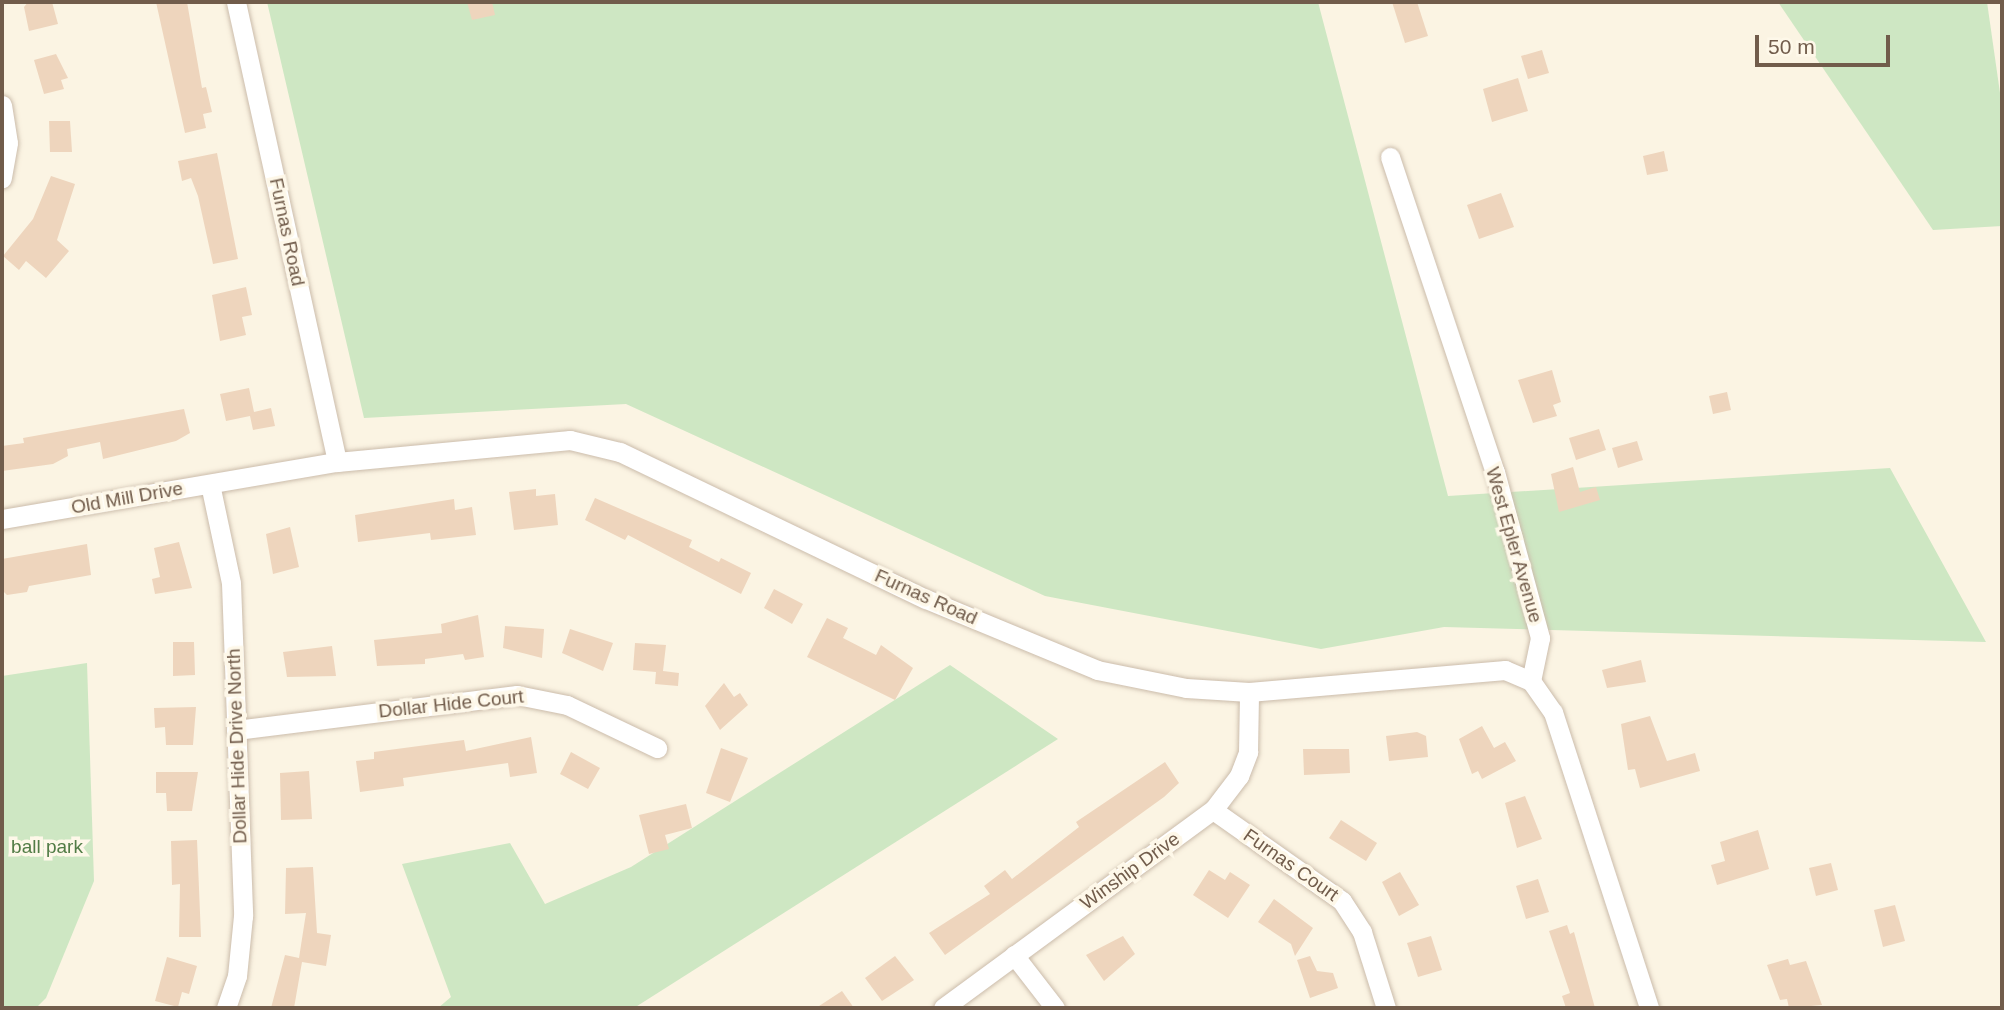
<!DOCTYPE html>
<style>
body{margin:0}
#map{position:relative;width:2004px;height:1010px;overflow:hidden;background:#fbf4e3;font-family:Arial,sans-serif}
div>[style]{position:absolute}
.green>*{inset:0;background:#cee7c3}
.building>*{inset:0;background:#eed5bd}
.roads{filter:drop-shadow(0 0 2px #cbbcab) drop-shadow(0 0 2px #cbbcab)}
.minor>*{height:19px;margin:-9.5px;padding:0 9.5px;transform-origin:9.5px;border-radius:9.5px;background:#fff}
span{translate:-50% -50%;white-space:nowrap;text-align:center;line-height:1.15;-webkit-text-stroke:7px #fef8e9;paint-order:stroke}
.street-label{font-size:19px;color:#715c4b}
.park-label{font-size:19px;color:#527c46}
.frame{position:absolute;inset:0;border:4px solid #715c4b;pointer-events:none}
.scale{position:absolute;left:1755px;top:35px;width:135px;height:32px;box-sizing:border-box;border:4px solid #715c4b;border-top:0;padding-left:9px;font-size:21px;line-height:24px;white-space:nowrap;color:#715c4b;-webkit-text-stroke:5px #fef8e9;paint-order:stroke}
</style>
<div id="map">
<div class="green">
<div style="clip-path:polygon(267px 2px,1318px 2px,1448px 496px,1890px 468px,1986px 642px,1444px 627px,1321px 649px,1045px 596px,626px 404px,364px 418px)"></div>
<div style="clip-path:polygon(1778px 2px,1987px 2px,2002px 107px,2002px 226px,1933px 230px)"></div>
<div style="clip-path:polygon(87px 663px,94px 881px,46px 998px,36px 1008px,2px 1008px,2px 676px)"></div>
<div style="clip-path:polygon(950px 665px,1058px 739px,634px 1008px,438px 1008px,451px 997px,402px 864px,510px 843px,545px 904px,631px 867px)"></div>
</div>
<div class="building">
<div style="clip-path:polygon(28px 2px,52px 2px,58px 24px,29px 31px,24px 7px)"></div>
<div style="clip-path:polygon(156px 2px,187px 2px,202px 88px,206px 87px,212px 112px,203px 114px,206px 128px,185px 133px)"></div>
<div style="clip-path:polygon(467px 2px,492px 2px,495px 15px,472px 20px)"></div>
<div style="clip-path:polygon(1392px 2px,1417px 2px,1428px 36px,1405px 43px)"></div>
<div style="clip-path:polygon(1542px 50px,1549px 73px,1528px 79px,1521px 56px)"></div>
<div style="clip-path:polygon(56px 54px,68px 78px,61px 80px,64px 89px,44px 94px,34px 60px)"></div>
<div style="clip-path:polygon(1518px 78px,1528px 111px,1492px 122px,1483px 89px)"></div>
<div style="clip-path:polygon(49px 121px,70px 121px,72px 152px,50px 152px)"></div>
<div style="clip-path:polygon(1664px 151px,1668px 171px,1647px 175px,1643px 156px)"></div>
<div style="clip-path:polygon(217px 153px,238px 259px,213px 264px,198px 196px,191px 178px,182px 181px,178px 161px)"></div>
<div style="clip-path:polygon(51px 176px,75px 184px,57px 240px,69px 251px,46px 278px,26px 261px,19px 270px,3px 256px,33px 219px)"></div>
<div style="clip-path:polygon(1501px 193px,1514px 227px,1479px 239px,1467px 205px)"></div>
<div style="clip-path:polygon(246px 287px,252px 315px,242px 317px,246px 335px,220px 341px,212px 295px)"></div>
<div style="clip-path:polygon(1552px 370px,1561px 402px,1553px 405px,1557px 416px,1533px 423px,1518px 380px)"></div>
<div style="clip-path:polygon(249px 388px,254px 412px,271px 408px,275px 426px,253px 430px,250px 416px,226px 421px,220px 394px)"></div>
<div style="clip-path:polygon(1727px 392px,1731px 410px,1713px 414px,1709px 396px)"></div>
<div style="clip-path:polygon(184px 409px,190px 433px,176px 441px,103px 459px,100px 442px,67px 449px,68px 456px,53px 464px,2px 471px,2px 446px,24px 443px,23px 438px)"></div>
<div style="clip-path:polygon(1599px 429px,1606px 450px,1576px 460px,1569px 438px)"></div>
<div style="clip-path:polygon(1637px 441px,1643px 460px,1618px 468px,1612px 448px)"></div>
<div style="clip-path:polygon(1573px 467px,1580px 492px,1596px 487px,1600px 500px,1559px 512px,1551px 474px)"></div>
<div style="clip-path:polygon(536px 489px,536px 496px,555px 494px,558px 525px,514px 530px,509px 492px)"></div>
<div style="clip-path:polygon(595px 498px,692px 540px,689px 547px,719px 562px,721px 558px,751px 573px,741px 594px,628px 535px,625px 540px,585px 520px)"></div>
<div style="clip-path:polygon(454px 499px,455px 510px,472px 507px,476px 535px,431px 540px,430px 533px,358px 542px,355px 515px)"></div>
<div style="clip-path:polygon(290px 527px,299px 567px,273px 574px,266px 534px)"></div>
<div style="clip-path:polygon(179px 542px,192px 588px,155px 594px,152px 579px,160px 577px,154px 548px)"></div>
<div style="clip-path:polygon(87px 544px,91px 575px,29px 586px,27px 592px,7px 595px,2px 590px,2px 559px)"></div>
<div style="clip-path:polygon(774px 589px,803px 604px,792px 624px,764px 608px)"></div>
<div style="clip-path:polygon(478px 615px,484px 657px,465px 660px,463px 654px,425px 659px,425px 664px,377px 666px,374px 640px,442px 633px,441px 624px)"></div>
<div style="clip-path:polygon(827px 618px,848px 628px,843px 638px,876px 655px,881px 645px,913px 668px,895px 700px,807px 657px)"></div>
<div style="clip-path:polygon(505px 626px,544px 629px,542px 658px,503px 648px)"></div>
<div style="clip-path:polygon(570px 629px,613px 643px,603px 671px,562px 653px)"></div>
<div style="clip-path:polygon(173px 642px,194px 642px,195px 675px,173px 676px)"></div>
<div style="clip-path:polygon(635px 643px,666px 645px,663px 671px,679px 673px,678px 686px,655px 684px,656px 672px,633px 670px)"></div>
<div style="clip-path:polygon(332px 646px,336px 676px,287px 677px,283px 652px)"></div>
<div style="clip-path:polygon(1641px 660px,1646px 682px,1607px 688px,1602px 670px)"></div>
<div style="clip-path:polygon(724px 683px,734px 697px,740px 693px,748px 705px,720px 730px,705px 706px)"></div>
<div style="clip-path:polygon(196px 707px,193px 745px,166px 745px,165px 727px,155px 728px,154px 708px)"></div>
<div style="clip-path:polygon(1650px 716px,1667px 761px,1695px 753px,1700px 771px,1640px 788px,1635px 769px,1628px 770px,1621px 724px)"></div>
<div style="clip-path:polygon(1482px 726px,1494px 748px,1505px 742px,1516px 761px,1482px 779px,1478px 771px,1472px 774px,1459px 739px)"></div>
<div style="clip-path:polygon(1417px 732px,1426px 736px,1428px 757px,1389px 761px,1386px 736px)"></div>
<div style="clip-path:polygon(531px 737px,537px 773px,510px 777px,508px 763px,403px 778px,404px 786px,360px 792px,356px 761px,374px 759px,374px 752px,464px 740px,466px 751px)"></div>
<div style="clip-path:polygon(721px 748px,748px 758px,730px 802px,706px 793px)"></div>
<div style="clip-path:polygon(1303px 749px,1349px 749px,1350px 773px,1304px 775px)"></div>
<div style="clip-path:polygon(571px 752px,600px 768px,588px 789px,560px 774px)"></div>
<div style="clip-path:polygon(1165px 762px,1179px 783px,1164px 797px,945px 955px,929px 933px,990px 894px,984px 886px,1005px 870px,1012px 879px,1079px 827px,1076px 822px)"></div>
<div style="clip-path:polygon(309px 771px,312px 819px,281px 820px,280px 773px)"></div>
<div style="clip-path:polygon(156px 772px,198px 772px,192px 811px,167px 811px,166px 793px,156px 793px)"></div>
<div style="clip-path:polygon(1525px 796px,1542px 839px,1517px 848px,1505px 803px)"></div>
<div style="clip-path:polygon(686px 804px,692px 828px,665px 835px,669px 849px,649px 854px,639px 815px)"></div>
<div style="clip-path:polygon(1341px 820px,1377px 843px,1366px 861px,1329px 838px)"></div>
<div style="clip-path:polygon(1758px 830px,1769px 869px,1717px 885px,1711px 865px,1725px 861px,1720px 842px)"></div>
<div style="clip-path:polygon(197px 840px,201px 937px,179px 937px,180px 884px,172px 885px,171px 841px)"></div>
<div style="clip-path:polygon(1831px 863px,1838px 890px,1816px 896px,1809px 868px)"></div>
<div style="clip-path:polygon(313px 867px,317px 933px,331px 935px,326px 966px,302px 962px,294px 1008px,271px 1008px,285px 955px,299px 958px,306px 913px,285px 914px,286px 868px)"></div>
<div style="clip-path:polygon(1209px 870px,1225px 880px,1230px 872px,1250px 885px,1228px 918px,1193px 895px)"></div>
<div style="clip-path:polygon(1400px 872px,1419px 905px,1399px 916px,1382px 882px)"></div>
<div style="clip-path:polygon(1538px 879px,1549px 912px,1526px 919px,1516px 886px)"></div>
<div style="clip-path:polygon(1274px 899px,1313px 928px,1295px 956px,1291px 944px,1258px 922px)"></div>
<div style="clip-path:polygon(1895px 905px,1905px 941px,1883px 947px,1874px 910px)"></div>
<div style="clip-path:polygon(1567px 925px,1570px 934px,1574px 932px,1595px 1008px,1566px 1008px,1562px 996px,1570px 993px,1549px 931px)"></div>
<div style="clip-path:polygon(1123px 936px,1135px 954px,1104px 981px,1086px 955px)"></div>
<div style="clip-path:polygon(1431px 936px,1442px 970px,1418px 977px,1407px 943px)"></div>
<div style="clip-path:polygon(895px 956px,914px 980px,882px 1001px,865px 978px)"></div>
<div style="clip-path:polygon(1310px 956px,1317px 971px,1333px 973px,1338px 988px,1310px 998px,1297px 960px)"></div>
<div style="clip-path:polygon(167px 957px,197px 966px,189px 994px,182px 992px,178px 1007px,155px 1001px)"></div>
<div style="clip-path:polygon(1788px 959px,1790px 965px,1806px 961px,1822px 1005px,1789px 1008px,1787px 999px,1780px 1000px,1767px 965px)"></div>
<div style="clip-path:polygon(842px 991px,854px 1008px,816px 1008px)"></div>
</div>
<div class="roads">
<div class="minor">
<div style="left:236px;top:2px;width:471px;rotate:77.6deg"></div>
<div style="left:2px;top:105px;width:38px;rotate:81deg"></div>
<div style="left:8px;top:143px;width:36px;rotate:100deg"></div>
<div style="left:1390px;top:157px;width:332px;rotate:71.6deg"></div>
<div style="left:1495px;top:472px;width:172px;rotate:74.8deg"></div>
<div style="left:1540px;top:638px;width:44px;rotate:101.8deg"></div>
<div style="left:210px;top:484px;width:101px;rotate:78deg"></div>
<div style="left:231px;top:583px;width:333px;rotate:87.9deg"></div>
<div style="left:243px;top:916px;width:60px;rotate:95.7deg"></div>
<div style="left:237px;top:976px;width:34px;rotate:109deg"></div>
<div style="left:2px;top:519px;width:340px;rotate:-9.7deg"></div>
<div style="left:337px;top:462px;width:234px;rotate:-5.4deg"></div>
<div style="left:570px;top:440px;width:51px;rotate:13.5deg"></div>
<div style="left:620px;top:452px;width:339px;rotate:25.7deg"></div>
<div style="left:926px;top:599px;width:185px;rotate:22.5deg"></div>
<div style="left:1097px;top:670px;width:91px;rotate:11.4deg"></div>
<div style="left:1186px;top:688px;width:63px;rotate:3.6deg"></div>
<div style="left:1249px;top:692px;width:257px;rotate:-4.9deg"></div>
<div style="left:1505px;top:670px;width:28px;rotate:23deg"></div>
<div style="left:1531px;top:681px;width:38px;rotate:55deg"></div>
<div style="left:1553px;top:712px;width:311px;rotate:72deg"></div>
<div style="left:236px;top:730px;width:283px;rotate:-7.1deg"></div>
<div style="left:517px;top:695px;width:51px;rotate:11.3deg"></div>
<div style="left:567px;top:705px;width:100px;rotate:25.5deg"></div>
<div style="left:1213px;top:810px;width:158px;rotate:35.2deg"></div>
<div style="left:1342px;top:901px;width:37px;rotate:57deg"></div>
<div style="left:1362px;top:932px;width:80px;rotate:72.5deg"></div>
<div style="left:1014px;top:955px;width:67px;rotate:52.3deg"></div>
<div style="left:943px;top:1008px;width:335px;rotate:-36.3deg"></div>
<div style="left:1213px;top:810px;width:43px;rotate:-52.6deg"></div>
<div style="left:1239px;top:776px;width:26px;rotate:-69deg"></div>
<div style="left:1248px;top:752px;width:60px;rotate:-89deg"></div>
</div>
</div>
<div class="street-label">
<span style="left:287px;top:232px;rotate:78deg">Furnas Road</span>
<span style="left:127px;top:498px;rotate:-10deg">Old Mill Drive</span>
<span style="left:1514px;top:545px;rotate:74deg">West Epler Avenue</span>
<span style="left:926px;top:597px;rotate:24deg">Furnas Road</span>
<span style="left:451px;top:704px;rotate:-6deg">Dollar Hide Court</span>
<span style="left:237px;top:746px;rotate:-92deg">Dollar Hide Drive North</span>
<span style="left:1291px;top:865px;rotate:35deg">Furnas Court</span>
<span style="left:1130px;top:871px;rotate:-36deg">Winship Drive</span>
</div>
<div class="park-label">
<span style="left:47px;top:847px">ball park</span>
</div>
<div class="frame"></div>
<div class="scale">50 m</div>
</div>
